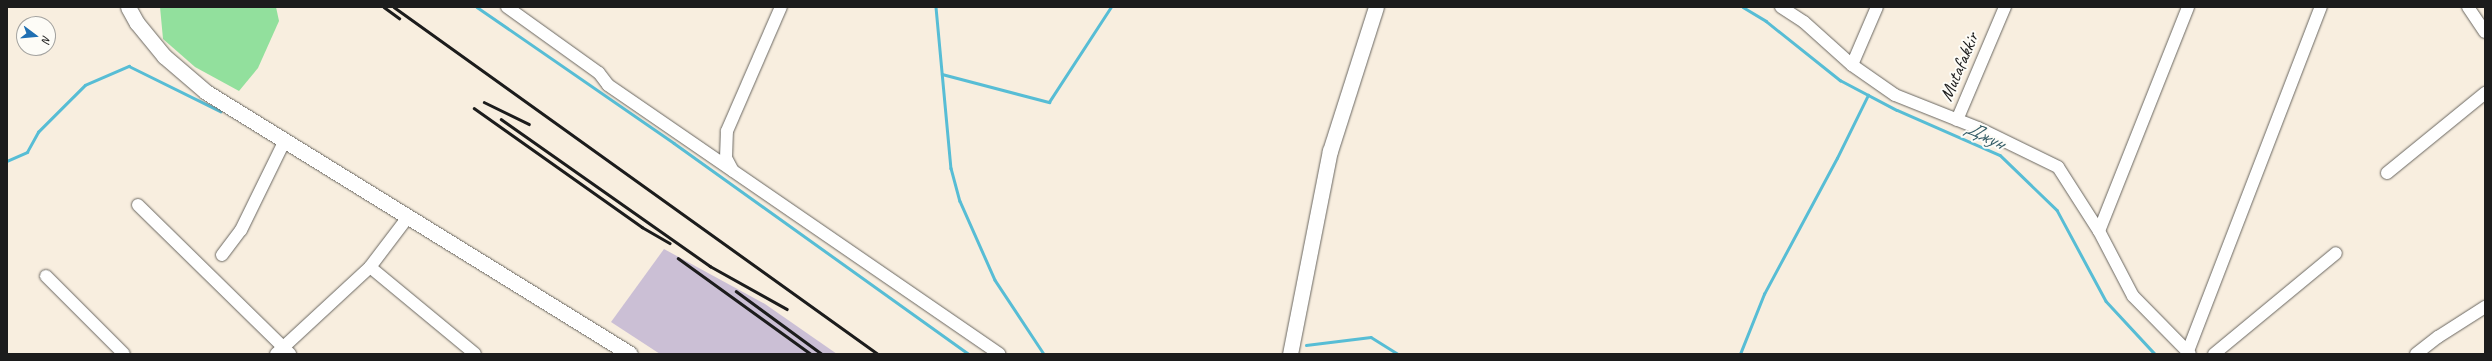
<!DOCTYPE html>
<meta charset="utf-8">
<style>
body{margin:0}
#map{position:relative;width:2492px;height:361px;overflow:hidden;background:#f8eedf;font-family:Caveat,sans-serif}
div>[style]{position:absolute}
.industrial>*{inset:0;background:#cbbfd5}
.green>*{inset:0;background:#92e09d}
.stream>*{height:2.5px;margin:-1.25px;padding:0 1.25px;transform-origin:1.25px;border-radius:1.25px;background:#57bdd5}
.roads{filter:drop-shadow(0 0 1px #696660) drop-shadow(0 0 1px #696660)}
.minor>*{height:12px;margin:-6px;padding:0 6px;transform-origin:6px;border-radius:6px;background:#fff}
.major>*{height:15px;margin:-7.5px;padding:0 7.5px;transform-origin:7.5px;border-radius:7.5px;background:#fff}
.rail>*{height:2.5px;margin:-1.25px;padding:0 1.25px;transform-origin:1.25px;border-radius:1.25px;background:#1c1c1c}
span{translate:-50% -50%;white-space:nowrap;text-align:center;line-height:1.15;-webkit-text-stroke:4px #fdfcf7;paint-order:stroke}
.street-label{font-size:19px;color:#1c1c1c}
.water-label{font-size:20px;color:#345c66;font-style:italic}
.frame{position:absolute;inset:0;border:8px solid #1c1c1c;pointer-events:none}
.north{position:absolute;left:16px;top:16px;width:40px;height:40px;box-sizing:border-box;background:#fdfcf7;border:1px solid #a3a29f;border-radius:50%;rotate:106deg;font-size:11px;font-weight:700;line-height:16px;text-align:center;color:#1c1c1c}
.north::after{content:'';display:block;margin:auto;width:14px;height:18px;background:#1f6fb2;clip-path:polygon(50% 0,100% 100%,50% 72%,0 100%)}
</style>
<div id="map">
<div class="industrial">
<div style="clip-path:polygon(664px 249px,765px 304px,837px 354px,660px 354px,611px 322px)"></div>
</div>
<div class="green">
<div style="clip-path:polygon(160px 7px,276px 7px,279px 21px,258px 68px,239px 91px,195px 67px,163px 39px)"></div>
</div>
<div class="stream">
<div style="left:477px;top:7px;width:239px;rotate:34.6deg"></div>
<div style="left:674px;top:143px;width:363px;rotate:35.6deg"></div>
<div style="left:936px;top:7px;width:162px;rotate:84.7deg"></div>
<div style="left:951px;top:168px;width:34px;rotate:75deg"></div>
<div style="left:960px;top:201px;width:86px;rotate:66.1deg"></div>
<div style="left:995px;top:280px;width:89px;rotate:56.5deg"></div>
<div style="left:1743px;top:7px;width:27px;rotate:31deg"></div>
<div style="left:1766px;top:21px;width:95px;rotate:38.6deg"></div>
<div style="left:1840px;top:80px;width:64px;rotate:27.8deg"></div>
<div style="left:1897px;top:110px;width:112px;rotate:23.6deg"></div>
<div style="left:2000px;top:155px;width:79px;rotate:44deg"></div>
<div style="left:2057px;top:210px;width:103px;rotate:61.7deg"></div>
<div style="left:2106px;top:301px;width:72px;rotate:47.2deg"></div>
<div style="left:942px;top:74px;width:111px;rotate:14.7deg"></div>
<div style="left:1049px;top:102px;width:113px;rotate:-56.9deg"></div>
<div style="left:7px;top:161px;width:22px;rotate:-24deg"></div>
<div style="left:27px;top:152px;width:23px;rotate:-61deg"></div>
<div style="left:38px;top:132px;width:66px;rotate:-45deg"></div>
<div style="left:85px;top:85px;width:48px;rotate:-23.4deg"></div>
<div style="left:129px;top:66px;width:102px;rotate:26.3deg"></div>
<div style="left:1306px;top:345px;width:65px;rotate:-7deg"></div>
<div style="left:1371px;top:337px;width:32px;rotate:32deg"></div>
<div style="left:1740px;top:354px;width:65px;rotate:-68.2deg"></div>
<div style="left:1764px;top:294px;width:154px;rotate:-61.8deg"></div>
<div style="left:1837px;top:158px;width:70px;rotate:-63.8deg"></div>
</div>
<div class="roads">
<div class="minor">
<div style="left:507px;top:7px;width:113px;rotate:35.7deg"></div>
<div style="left:599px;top:73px;width:15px;rotate:53deg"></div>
<div style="left:608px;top:85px;width:475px;rotate:34.5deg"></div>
<div style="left:1781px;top:7px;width:27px;rotate:33deg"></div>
<div style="left:1804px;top:22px;width:64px;rotate:41.9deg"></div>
<div style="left:1852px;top:65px;width:52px;rotate:34.9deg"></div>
<div style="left:1895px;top:95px;width:89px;rotate:21.7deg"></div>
<div style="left:1978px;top:128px;width:89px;rotate:26deg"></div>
<div style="left:2058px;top:167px;width:76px;rotate:57.4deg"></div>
<div style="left:2099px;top:231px;width:73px;rotate:62.4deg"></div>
<div style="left:2133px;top:296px;width:81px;rotate:45.5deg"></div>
<div style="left:2468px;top:7px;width:30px;rotate:56deg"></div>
<div style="left:1852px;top:65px;width:63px;rotate:-66.7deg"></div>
<div style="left:1957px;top:120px;width:123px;rotate:-67deg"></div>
<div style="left:733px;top:171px;width:15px;rotate:-118deg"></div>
<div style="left:726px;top:158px;width:27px;rotate:-88deg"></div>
<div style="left:727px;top:131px;width:135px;rotate:-66.5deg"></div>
<div style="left:2387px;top:173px;width:127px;rotate:-39.2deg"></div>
<div style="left:138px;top:205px;width:213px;rotate:44.4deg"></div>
<div style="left:2099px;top:231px;width:241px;rotate:-68.3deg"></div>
<div style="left:222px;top:255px;width:31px;rotate:-53deg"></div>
<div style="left:241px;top:230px;width:100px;rotate:-63.9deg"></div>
<div style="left:370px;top:267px;width:136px;rotate:39.6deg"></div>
<div style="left:46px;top:276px;width:110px;rotate:45deg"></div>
<div style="left:2188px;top:351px;width:369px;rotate:-68.9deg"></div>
<div style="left:276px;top:354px;width:128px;rotate:-42.8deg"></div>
<div style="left:370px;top:267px;width:63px;rotate:-52.8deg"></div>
<div style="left:2214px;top:354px;width:158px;rotate:-39.6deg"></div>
<div style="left:2416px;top:354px;width:28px;rotate:-38deg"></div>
<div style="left:2438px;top:337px;width:56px;rotate:-32.6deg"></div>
</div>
<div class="major">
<div style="left:128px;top:7px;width:18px;rotate:61deg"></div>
<div style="left:137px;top:23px;width:43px;rotate:50.7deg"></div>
<div style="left:164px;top:56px;width:55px;rotate:40.6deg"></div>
<div style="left:206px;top:92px;width:498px;rotate:31.7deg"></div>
<div style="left:1290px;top:354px;width:207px;rotate:-78.9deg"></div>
<div style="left:1330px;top:151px;width:151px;rotate:-72.3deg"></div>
</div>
</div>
<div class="rail">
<div style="left:384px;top:7px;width:19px;rotate:36deg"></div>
<div style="left:394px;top:7px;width:596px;rotate:35.64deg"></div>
<div style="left:484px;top:102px;width:50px;rotate:26.1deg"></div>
<div style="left:474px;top:108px;width:206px;rotate:35.3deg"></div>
<div style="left:642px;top:227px;width:32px;rotate:30deg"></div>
<div style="left:501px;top:119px;width:256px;rotate:35.1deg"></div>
<div style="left:710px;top:266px;width:88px;rotate:29.2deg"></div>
<div style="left:678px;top:258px;width:164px;rotate:35.8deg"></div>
<div style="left:736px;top:291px;width:107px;rotate:36.2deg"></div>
</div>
<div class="street-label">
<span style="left:1960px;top:67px;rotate:-67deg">Mutafakkir</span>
</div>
<div class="water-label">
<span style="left:1985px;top:135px;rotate:26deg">Джун</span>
</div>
<div class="frame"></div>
<div class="north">N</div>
</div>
